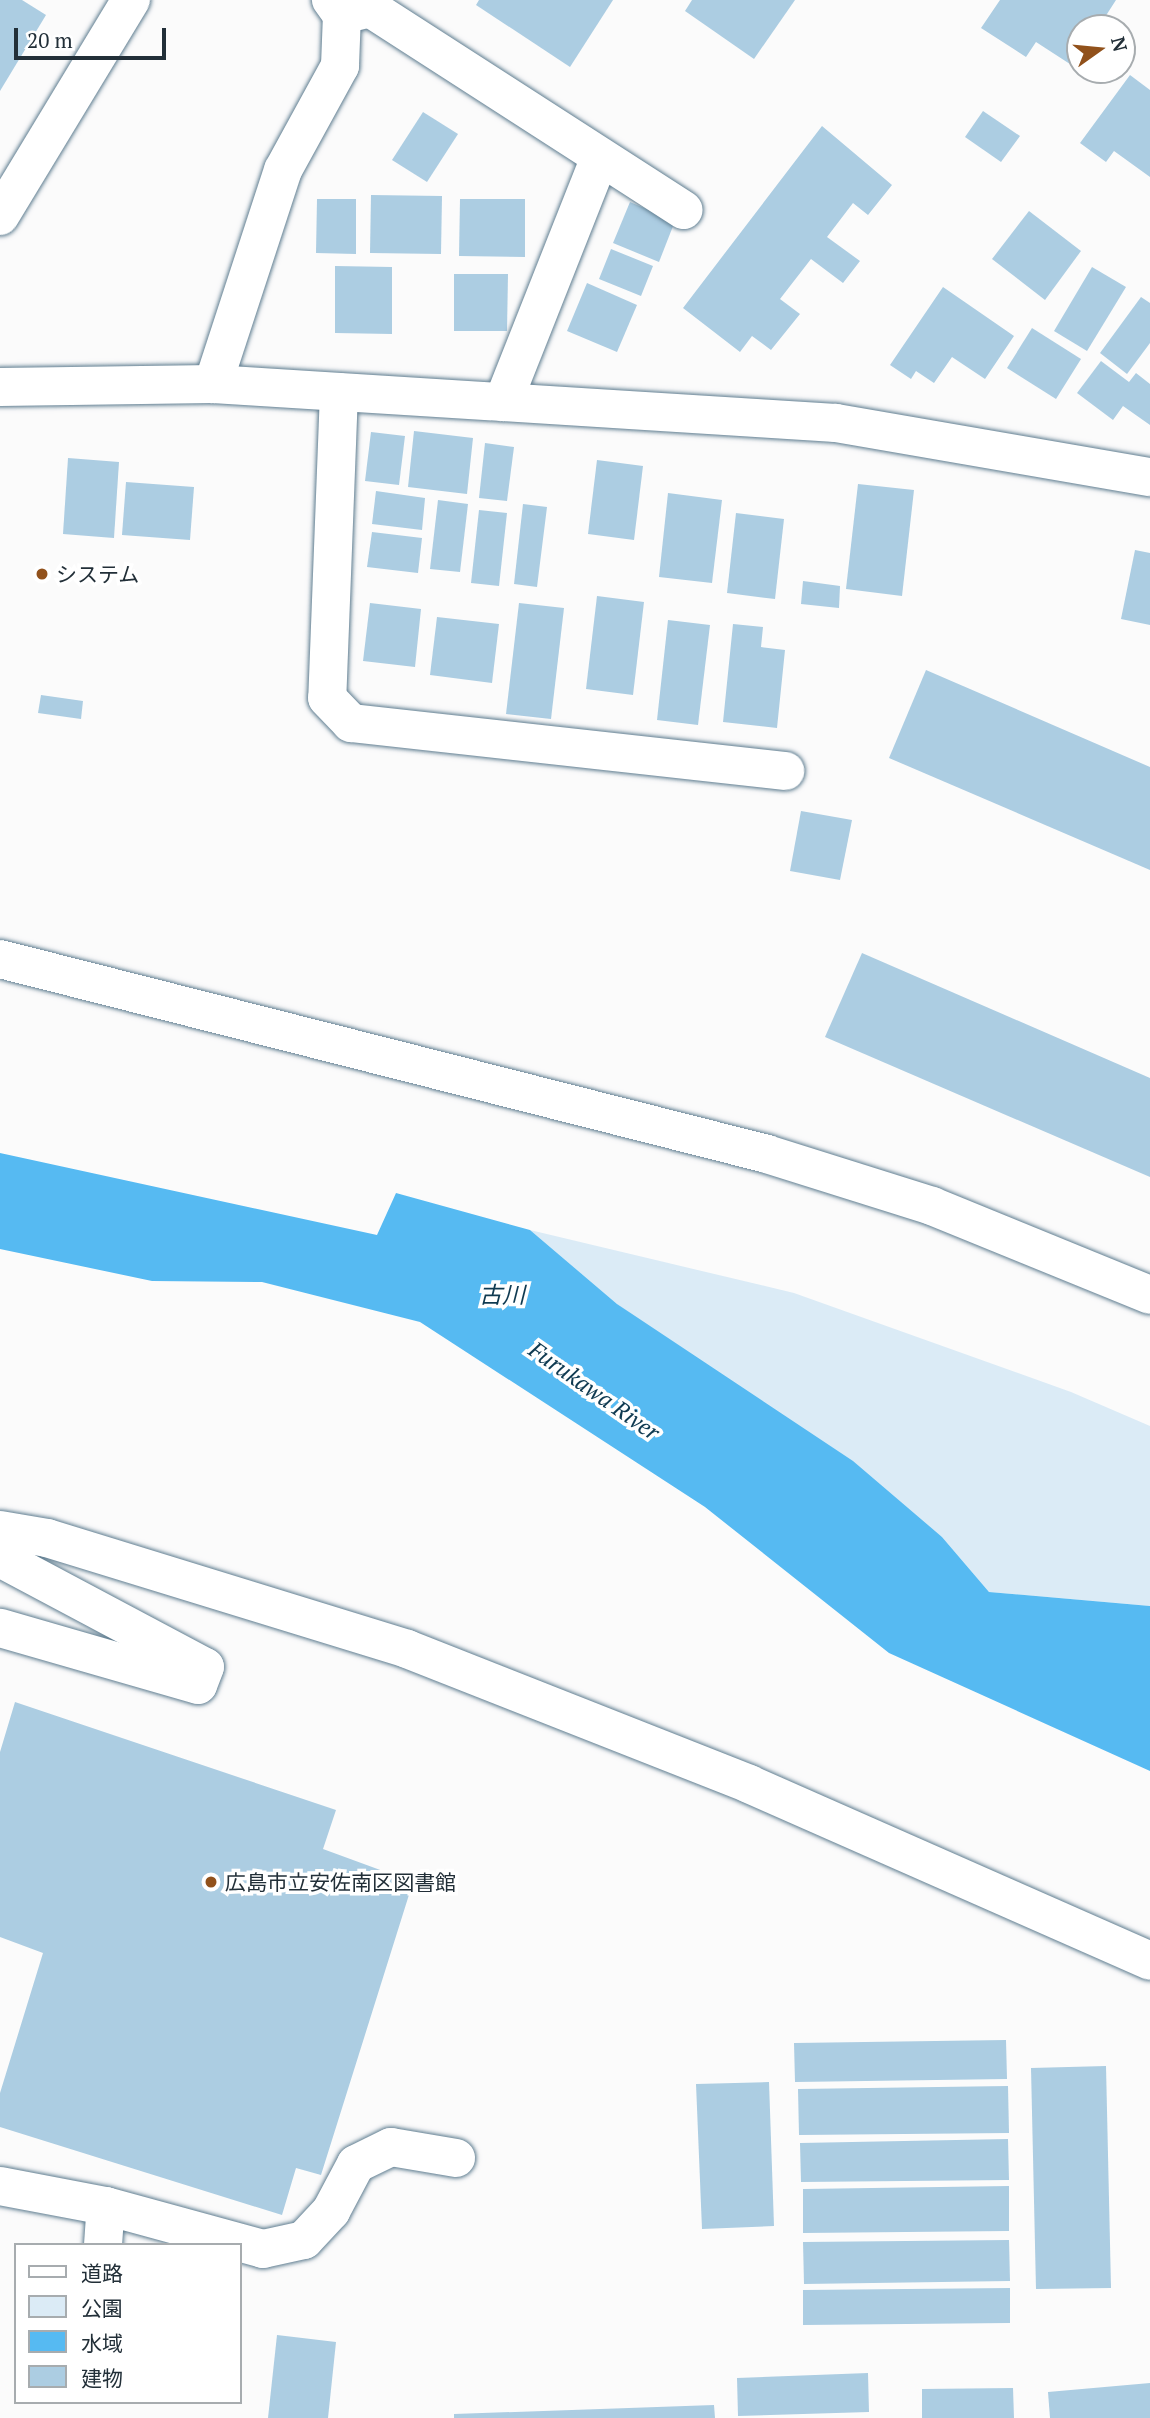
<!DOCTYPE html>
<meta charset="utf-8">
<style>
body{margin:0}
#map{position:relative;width:1150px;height:2418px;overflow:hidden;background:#fbfbfb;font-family:"PT Serif","Noto Sans JP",serif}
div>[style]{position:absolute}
.green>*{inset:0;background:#dbebf6}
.water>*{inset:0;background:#56baf2}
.building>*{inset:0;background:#accde2}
.roads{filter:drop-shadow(0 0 2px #607e91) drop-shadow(0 0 2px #607e91)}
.minor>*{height:38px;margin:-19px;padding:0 19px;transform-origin:19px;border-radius:19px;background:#fff}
.dots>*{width:19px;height:19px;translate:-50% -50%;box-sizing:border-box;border:4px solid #fff;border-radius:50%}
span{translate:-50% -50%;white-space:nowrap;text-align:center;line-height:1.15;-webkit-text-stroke:7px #fff;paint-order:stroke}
.poi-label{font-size:21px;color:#222f38}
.left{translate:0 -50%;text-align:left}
.water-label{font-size:23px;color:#0f3a51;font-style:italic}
.legend{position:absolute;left:14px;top:2243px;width:228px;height:161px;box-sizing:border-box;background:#fff;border:2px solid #a7acaf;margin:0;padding:9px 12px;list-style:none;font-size:21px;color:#222f38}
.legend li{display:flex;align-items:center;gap:14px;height:35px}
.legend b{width:35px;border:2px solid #a7acaf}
.north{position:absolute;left:1066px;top:14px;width:70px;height:70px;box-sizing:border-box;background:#fff;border:2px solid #a7acaf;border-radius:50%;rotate:75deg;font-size:19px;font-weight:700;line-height:28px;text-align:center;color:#222f38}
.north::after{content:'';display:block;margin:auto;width:24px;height:32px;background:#91511b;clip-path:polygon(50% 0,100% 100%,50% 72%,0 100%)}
.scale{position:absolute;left:14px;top:28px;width:152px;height:32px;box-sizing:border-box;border:4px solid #222f38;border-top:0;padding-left:9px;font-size:21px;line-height:24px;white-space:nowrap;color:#222f38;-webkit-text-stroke:5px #fff;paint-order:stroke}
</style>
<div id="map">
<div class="green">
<div style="clip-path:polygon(530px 1230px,794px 1293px,1071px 1392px,1150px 1426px,1150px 1606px,989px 1592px,942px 1537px,617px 1304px)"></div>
</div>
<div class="water">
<div style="clip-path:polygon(0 1153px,377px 1235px,396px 1193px,530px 1230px,617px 1304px,853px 1461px,942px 1537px,989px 1592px,1150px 1606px,1150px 1771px,889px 1653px,705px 1507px,420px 1322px,262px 1282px,152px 1281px,0 1249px)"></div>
</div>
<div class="building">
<div style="clip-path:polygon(0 0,22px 0,46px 15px,0 91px)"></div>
<div style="clip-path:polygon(479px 0,613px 0,570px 67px,476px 5px)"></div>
<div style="clip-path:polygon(692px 0,795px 0,754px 59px,685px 11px)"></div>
<div style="clip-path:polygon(1000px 0,1116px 0,1098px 28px,1080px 28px,1080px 56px,1073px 66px,1036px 42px,1026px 57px,981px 28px)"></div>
<div style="clip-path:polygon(1130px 75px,1150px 90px,1150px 177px,1114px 151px,1106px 162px,1080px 143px)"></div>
<div style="clip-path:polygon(983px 111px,1020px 136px,1001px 162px,965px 137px)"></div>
<div style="clip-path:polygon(423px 112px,458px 134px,427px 182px,392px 160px)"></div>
<div style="clip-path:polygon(822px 126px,892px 185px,868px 215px,853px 203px,827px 237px,860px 261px,843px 283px,811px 259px,780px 299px,800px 314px,771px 350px,752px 336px,740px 352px,683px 308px)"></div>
<div style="clip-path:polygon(371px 195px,442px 196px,441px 254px,370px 253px)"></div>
<div style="clip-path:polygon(317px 199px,356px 199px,356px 254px,316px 253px)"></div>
<div style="clip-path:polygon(460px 199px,525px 199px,525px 257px,459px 256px)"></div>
<div style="clip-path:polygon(630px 202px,675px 221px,659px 262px,613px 243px)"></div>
<div style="clip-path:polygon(1029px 211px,1081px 251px,1045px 300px,992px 259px)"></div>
<div style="clip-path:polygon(611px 249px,653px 266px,641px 296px,599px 279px)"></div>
<div style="clip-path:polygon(335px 266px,392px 267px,392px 334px,335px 333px)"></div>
<div style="clip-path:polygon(1092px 267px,1126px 287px,1087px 351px,1054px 331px)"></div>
<div style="clip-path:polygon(454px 274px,508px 274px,507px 331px,454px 331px)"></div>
<div style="clip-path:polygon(587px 283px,637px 305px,617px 352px,567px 331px)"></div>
<div style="clip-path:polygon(943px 287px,1014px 336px,985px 379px,952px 357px,934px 383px,916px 371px,911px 379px,890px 365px)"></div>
<div style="clip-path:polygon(1141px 297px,1150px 303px,1150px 343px,1127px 374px,1100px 353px)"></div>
<div style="clip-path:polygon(1032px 328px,1081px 359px,1056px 399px,1007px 368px)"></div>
<div style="clip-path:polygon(1101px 361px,1129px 382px,1136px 373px,1150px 384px,1150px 425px,1123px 406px,1113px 420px,1077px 393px)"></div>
<div style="clip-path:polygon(414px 431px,473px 438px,467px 494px,408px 487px)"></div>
<div style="clip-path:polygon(371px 432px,405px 436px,399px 485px,365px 481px)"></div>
<div style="clip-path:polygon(485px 443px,514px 447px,507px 501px,479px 498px)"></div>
<div style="clip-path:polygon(68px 458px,119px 462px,114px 538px,63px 534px)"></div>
<div style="clip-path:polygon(597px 460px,643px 466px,634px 540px,588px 534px)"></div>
<div style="clip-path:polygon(126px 482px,194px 487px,190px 540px,122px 535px)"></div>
<div style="clip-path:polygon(858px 484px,914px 490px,902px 596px,846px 589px)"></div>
<div style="clip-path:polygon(376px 491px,425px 498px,422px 530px,372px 524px)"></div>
<div style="clip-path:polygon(668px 493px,722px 500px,712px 583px,659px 577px)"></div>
<div style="clip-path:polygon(438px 500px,468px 504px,460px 572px,430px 569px)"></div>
<div style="clip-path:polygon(523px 504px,547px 507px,537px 587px,514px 584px)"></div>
<div style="clip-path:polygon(479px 510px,507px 513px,499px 586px,471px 583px)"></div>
<div style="clip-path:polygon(736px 513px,784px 519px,775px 599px,727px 593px)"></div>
<div style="clip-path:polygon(372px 532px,422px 538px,418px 573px,367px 567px)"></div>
<div style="clip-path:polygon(1135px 550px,1150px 553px,1150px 625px,1121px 619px)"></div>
<div style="clip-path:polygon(803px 581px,840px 586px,839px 608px,801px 604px)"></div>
<div style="clip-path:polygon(597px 596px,644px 602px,633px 695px,586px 689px)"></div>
<div style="clip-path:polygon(370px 603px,421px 609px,415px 667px,363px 661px)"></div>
<div style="clip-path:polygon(519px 603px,564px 608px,551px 719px,506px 714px)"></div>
<div style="clip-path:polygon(437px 617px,499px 624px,492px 683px,430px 675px)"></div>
<div style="clip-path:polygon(668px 620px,710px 625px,698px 725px,657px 720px)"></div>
<div style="clip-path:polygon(733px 624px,763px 627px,761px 647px,785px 650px,777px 728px,723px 722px)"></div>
<div style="clip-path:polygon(926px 670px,1150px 767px,1150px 870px,889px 758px)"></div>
<div style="clip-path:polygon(41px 695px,83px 701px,81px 719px,38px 713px)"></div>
<div style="clip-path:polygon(801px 811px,852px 820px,840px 880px,790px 871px)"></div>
<div style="clip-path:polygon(862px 953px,1150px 1078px,1150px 1177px,825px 1037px)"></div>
<div style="clip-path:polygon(15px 1702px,336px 1810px,323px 1849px,413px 1882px,321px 2175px,296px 2168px,282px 2215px,0 2127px,0 2093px,43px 1953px,0 1937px,0 1752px)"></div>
<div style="clip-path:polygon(1006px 2040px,1007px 2079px,795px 2082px,794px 2043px)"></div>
<div style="clip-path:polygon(1106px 2066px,1111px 2288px,1036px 2289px,1031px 2068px)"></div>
<div style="clip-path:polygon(769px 2082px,774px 2226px,702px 2229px,696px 2084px)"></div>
<div style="clip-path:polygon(1008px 2086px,1009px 2133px,799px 2135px,798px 2089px)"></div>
<div style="clip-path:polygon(1008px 2139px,1009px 2180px,801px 2182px,800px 2143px)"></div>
<div style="clip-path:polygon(1009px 2186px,1009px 2231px,803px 2233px,803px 2189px)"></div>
<div style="clip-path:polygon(1009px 2240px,1010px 2281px,804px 2284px,803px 2242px)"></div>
<div style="clip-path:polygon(1010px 2288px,1010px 2323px,803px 2325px,803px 2290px)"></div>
<div style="clip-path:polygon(277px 2335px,336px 2342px,328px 2418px,268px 2418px)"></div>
<div style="clip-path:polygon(868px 2373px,869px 2412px,738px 2416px,737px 2378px)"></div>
<div style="clip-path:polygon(1150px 2383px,1150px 2418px,1050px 2418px,1048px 2392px)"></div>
<div style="clip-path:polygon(1013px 2388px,1014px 2418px,922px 2418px,922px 2389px)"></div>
<div style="clip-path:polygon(714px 2405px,715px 2418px,454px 2418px,454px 2414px)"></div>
</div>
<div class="roads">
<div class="minor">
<div style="left:342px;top:15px;width:29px;rotate:-14deg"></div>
<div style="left:370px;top:8px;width:373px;rotate:32.8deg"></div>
<div style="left:0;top:216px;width:253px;rotate:-58.8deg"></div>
<div style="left:213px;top:384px;width:225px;rotate:-71.9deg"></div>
<div style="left:283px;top:170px;width:119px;rotate:-61.3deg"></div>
<div style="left:340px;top:66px;width:51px;rotate:-87.8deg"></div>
<div style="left:342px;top:15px;width:19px;rotate:-126deg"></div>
<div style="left:0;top:387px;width:213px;rotate:-0.8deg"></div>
<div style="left:213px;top:384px;width:624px;rotate:3.58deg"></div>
<div style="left:836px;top:423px;width:319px;rotate:9.8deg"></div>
<div style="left:339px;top:392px;width:306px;rotate:92.2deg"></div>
<div style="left:327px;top:698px;width:35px;rotate:46deg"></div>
<div style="left:351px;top:723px;width:437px;rotate:6.3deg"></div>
<div style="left:503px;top:402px;width:261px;rotate:-68.4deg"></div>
<div style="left:0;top:959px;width:791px;rotate:14.26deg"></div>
<div style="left:767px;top:1154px;width:173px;rotate:17.5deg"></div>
<div style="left:932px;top:1206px;width:235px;rotate:22.2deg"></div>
<div style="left:0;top:1530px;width:48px;rotate:9.7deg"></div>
<div style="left:47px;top:1538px;width:377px;rotate:17.1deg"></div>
<div style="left:407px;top:1649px;width:368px;rotate:21.5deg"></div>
<div style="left:749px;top:1784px;width:438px;rotate:23.8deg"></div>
<div style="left:0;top:1558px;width:232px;rotate:28deg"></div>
<div style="left:205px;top:1667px;width:19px;rotate:111deg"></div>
<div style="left:198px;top:1685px;width:206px;rotate:-163.9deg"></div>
<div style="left:0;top:2186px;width:108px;rotate:10.7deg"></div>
<div style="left:106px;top:2206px;width:163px;rotate:15.3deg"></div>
<div style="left:263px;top:2249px;width:42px;rotate:-12.4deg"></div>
<div style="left:304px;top:2240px;width:40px;rotate:-47deg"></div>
<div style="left:331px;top:2211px;width:53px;rotate:-62deg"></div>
<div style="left:356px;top:2164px;width:39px;rotate:-26deg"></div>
<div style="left:391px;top:2147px;width:66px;rotate:9.6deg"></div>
<div style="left:103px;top:2245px;width:39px;rotate:-86deg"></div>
</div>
</div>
<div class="dots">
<div style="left:42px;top:574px;background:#91511b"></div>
<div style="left:211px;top:1882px;background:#91511b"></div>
</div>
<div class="poi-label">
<span class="left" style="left:56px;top:574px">システム</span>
<span class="left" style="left:225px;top:1882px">広島市立安佐南区図書館</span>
</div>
<div class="water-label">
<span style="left:502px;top:1295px">古川</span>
<span style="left:594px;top:1391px;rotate:35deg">Furukawa River</span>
</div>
<ul class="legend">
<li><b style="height:9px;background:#fff"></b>道路</li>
<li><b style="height:19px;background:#dbebf6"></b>公園</li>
<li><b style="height:19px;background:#56baf2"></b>水域</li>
<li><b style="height:19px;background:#accde2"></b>建物</li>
</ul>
<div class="north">N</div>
<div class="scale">20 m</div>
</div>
